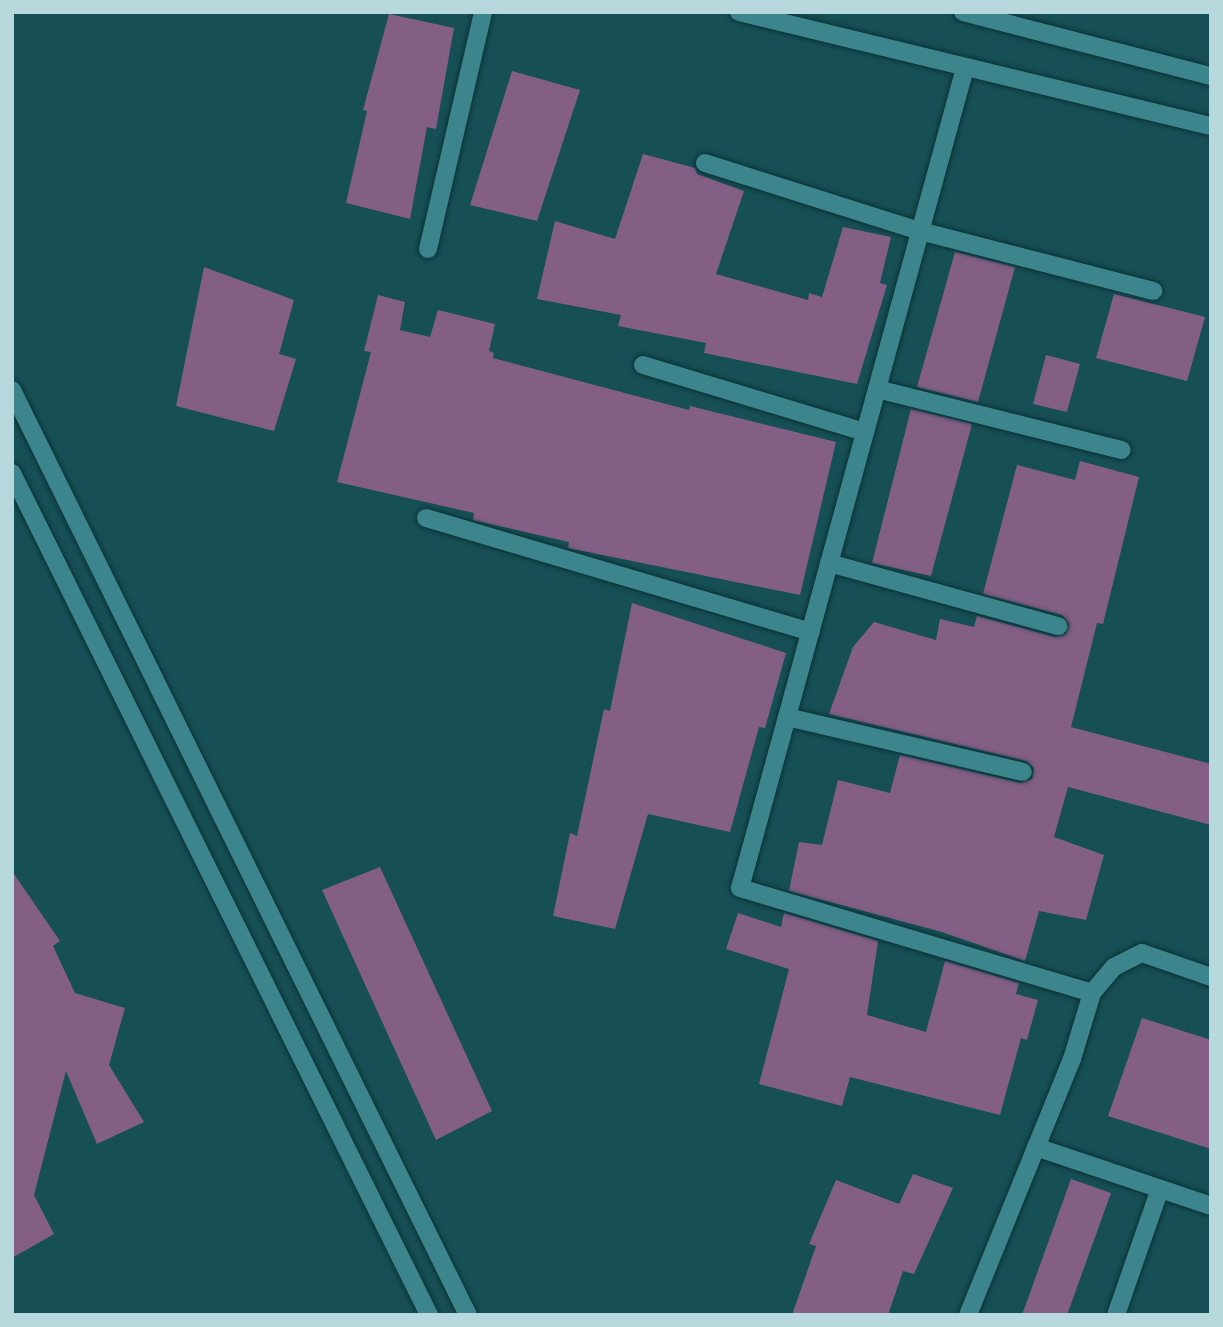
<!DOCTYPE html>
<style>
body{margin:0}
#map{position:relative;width:1223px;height:1327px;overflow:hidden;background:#164f55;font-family:"Open Sans",sans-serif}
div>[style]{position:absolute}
.building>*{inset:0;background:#835f85}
.roads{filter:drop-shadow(0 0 2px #0a3236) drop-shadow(0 0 2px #0a3236)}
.minor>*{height:18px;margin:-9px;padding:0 9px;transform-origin:9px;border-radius:9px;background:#3d858d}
.secondary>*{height:18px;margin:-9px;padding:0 9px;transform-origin:9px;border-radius:9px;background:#3d858d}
span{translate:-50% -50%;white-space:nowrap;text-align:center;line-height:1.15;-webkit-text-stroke:6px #133135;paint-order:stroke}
.frame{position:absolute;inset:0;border:14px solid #b7d9dd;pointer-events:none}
</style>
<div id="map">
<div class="building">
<div style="clip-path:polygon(389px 14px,454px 28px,436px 129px,427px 127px,410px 219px,346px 203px,367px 111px,363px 110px)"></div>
<div style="clip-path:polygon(512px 71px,580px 90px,537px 221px,470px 205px)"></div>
<div style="clip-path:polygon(643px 154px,695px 168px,697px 174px,744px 191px,716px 274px,808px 300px,809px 293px,822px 297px,843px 227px,891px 237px,880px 283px,887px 285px,857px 384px,704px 353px,706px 343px,618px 326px,621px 315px,537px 299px,555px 221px,615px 239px)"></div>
<div style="clip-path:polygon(955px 252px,1015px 267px,978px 402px,917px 387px)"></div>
<div style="clip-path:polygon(204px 267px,294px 300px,279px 354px,296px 359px,274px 431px,176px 406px)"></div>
<div style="clip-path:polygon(1114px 294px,1205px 317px,1187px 381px,1096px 358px)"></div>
<div style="clip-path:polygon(378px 295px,405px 302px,400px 330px,430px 337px,438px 310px,495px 324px,489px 351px,494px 353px,493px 358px,689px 410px,690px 406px,836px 442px,800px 595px,568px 548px,569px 542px,473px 520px,474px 513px,337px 482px,371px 352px,364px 351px)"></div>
<div style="clip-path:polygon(1046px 355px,1080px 364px,1067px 412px,1033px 404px)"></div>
<div style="clip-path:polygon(911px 409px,972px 424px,931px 576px,872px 563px)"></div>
<div style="clip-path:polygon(1080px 461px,1139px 477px,1103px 624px,1097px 623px,1071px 727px,1211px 764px,1211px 825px,1068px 787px,1054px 837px,1104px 855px,1086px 920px,1039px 911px,1025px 961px,942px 932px,789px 891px,799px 842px,822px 845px,838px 780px,890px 793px,900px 755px,1020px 783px,1032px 779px,1034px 768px,1026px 761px,829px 714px,853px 647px,874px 622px,936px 640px,940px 619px,974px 627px,977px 616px,1055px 637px,1066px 634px,1069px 624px,1062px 615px,983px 594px,1017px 465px,1075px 480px)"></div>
<div style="clip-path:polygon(632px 603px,786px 653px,765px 728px,759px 727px,730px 832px,648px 814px,615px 929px,553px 916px,570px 833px,577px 836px,604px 709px,610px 711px)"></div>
<div style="clip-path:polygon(380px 867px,492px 1111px,436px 1140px,322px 890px)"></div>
<div style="clip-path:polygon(12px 871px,60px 941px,53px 946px,75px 993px,125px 1008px,109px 1065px,144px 1122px,97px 1144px,66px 1071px,34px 1195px,54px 1234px,12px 1258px)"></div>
<div style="clip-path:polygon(738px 913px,781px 927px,784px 913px,878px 941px,867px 1015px,926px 1032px,945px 961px,1019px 983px,1016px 994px,1038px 1000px,1027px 1040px,1021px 1038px,1000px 1115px,850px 1077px,842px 1106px,759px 1084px,789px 969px,726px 949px)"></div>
<div style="clip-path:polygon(1142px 1018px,1211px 1040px,1211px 1149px,1108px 1116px)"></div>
<div style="clip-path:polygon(913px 1174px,953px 1188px,914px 1274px,903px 1271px,888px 1315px,792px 1315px,816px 1246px,809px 1244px,836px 1180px,899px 1204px)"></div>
<div style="clip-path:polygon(1071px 1179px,1111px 1193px,1067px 1315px,1022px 1315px)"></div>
</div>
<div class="roads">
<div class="minor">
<div style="left:965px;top:68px;width:850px;rotate:105.34deg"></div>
<div style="left:740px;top:888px;width:367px;rotate:16.6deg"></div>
<div style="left:705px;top:163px;width:225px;rotate:17.6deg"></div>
<div style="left:920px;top:231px;width:241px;rotate:14.4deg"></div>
<div style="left:428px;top:249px;width:243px;rotate:-76.9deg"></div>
<div style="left:643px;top:365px;width:232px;rotate:16.8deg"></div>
<div style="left:877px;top:389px;width:252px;rotate:14deg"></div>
<div style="left:12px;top:390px;width:1031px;rotate:63.76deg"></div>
<div style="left:12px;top:473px;width:940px;rotate:63.65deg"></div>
<div style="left:426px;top:518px;width:401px;rotate:16.5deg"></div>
<div style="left:829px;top:563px;width:238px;rotate:15.4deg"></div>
<div style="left:787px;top:717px;width:242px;rotate:13.1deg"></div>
<div style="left:1036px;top:1147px;width:185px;rotate:18.6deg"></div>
<div style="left:968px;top:1315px;width:276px;rotate:-67.9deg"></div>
<div style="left:1072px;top:1059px;width:69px;rotate:-73.1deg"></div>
<div style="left:1092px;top:993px;width:34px;rotate:-50deg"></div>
<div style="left:1114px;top:967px;width:31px;rotate:-27deg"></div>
<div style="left:1142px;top:953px;width:73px;rotate:19.2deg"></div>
<div style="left:1116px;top:1315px;width:133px;rotate:-70.8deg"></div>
</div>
<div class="secondary">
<div style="left:739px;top:12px;width:486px;rotate:13.6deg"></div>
<div style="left:963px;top:12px;width:256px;rotate:14.5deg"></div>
</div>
</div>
<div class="frame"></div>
</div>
